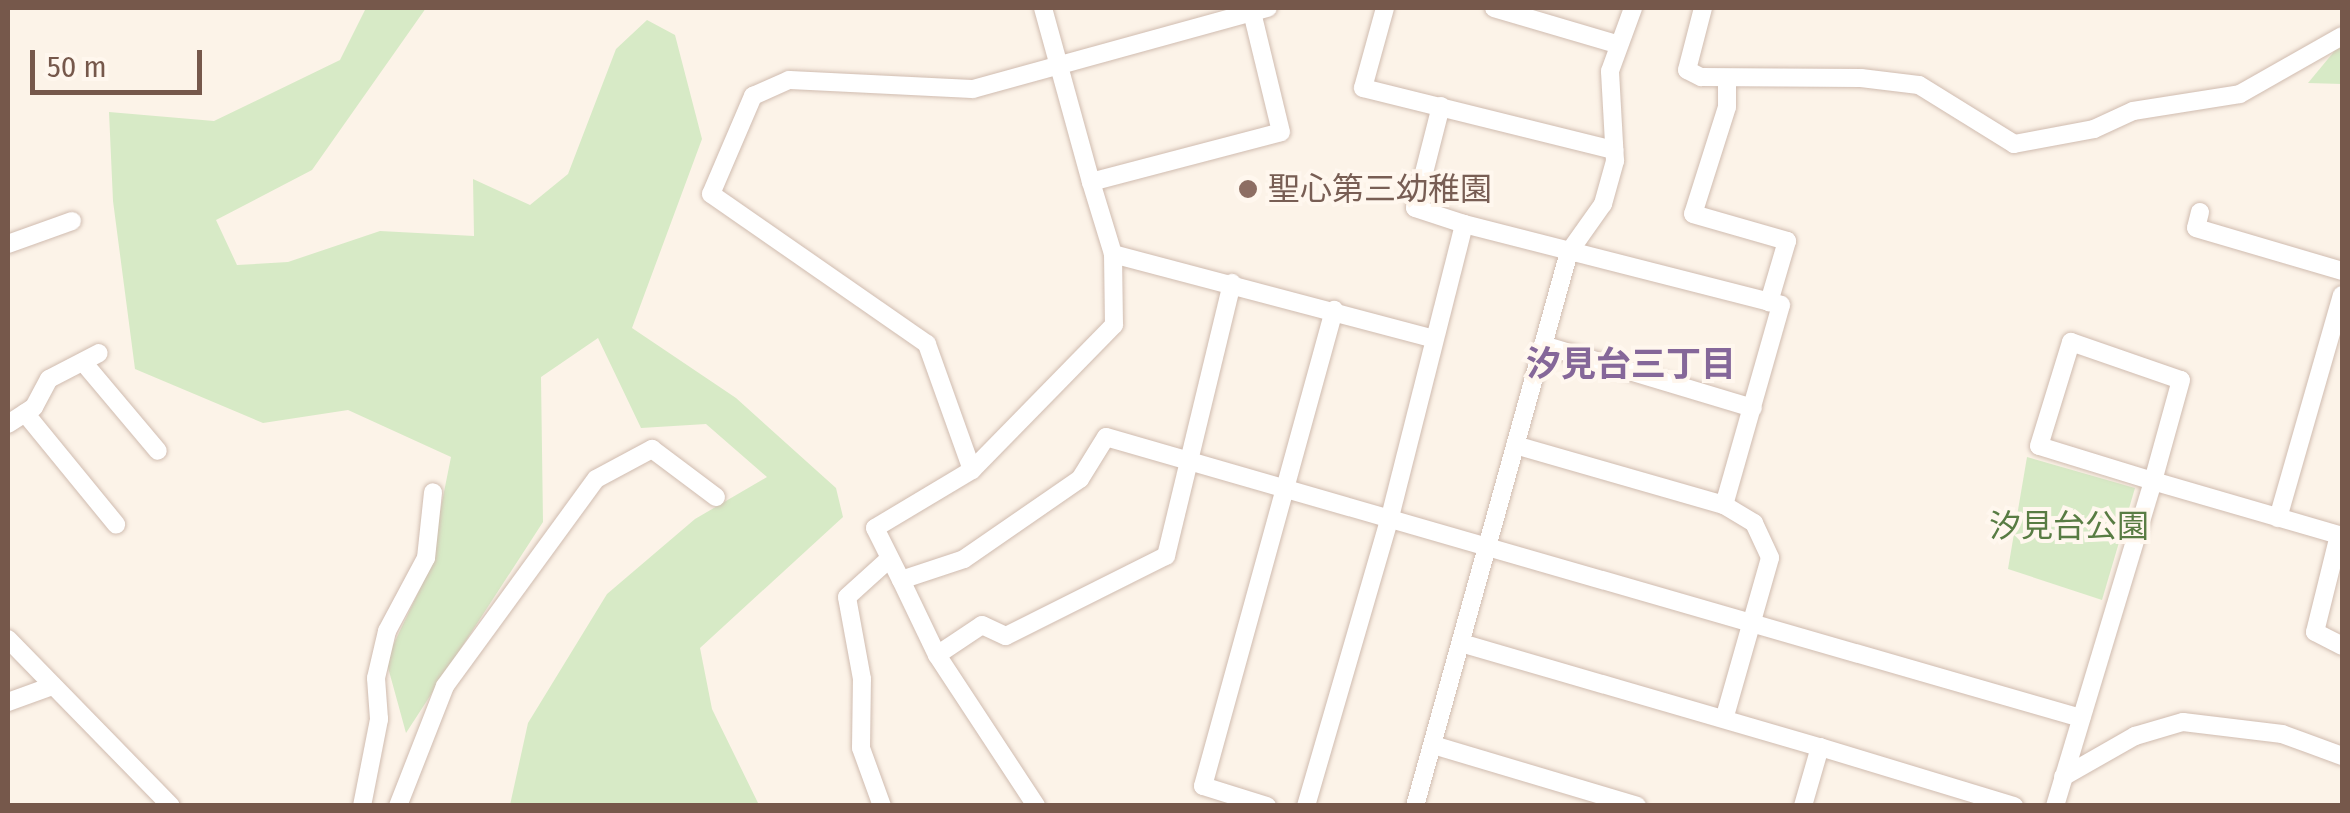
<!DOCTYPE html>
<meta charset="utf-8">
<style>
body{margin:0}
#map{position:relative;width:2350px;height:813px;overflow:hidden;background:#fcf3e8;font-family:"Fira Sans Condensed","Noto Sans JP",sans-serif}
div>[style]{position:absolute}
.green>*{inset:0;background:#d7eac6}
.roads{filter:drop-shadow(0 0 2px #d0bcb0) drop-shadow(0 0 2px #d0bcb0)}
.minor>*{height:18px;margin:-9px;padding:0 9px;transform-origin:9px;border-radius:9px;background:#fff}
.dots>*{width:28px;height:28px;translate:-50% -50%;box-sizing:border-box;border:5px solid #fff7ee;border-radius:50%}
span{translate:-50% -50%;white-space:nowrap;text-align:center;line-height:1.15;-webkit-text-stroke:8px #fff7ee;paint-order:stroke}
.education-label{font-size:32px;color:#785e54}
.left{translate:0 -50%;text-align:left}
.park-label{font-size:32px;color:#587c43}
.neighbourhood-label{font-size:35px;color:#856799;font-weight:700}
.frame{position:absolute;inset:0;border:10px solid #76584b;pointer-events:none}
.scale{position:absolute;left:30px;top:50px;width:172px;height:45px;box-sizing:border-box;border:5px solid #76584b;border-top:0;padding-left:12px;font-size:30px;line-height:35px;white-space:nowrap;color:#76584b;-webkit-text-stroke:8px #fff7ee;paint-order:stroke}
</style>
<div id="map">
<div class="green">
<div style="clip-path:polygon(366px 8px,426px 8px,312px 170px,216px 220px,237px 265px,288px 262px,380px 231px,474px 236px,473px 179px,530px 205px,568px 174px,616px 49px,647px 20px,675px 35px,702px 139px,632px 328px,736px 398px,836px 488px,843px 517px,700px 648px,712px 709px,759px 805px,510px 805px,528px 723px,607px 594px,695px 519px,767px 477px,706px 424px,641px 428px,598px 338px,541px 377px,543px 522px,406px 733px,386px 660px,428px 572px,451px 457px,348px 410px,263px 423px,135px 369px,113px 201px,109px 112px,214px 121px,340px 60px)"></div>
<div style="clip-path:polygon(2342px 42px,2342px 84px,2308px 83px)"></div>
<div style="clip-path:polygon(2027px 457px,2135px 488px,2102px 600px,2008px 569px)"></div>
</div>
<div class="roads">
<div class="minor">
<div style="left:1043px;top:8px;width:180px;rotate:74.6deg"></div>
<div style="left:1091px;top:182px;width:196px;rotate:-14.7deg"></div>
<div style="left:1281px;top:132px;width:128px;rotate:-103.6deg"></div>
<div style="left:1385px;top:8px;width:83px;rotate:105.4deg"></div>
<div style="left:1363px;top:88px;width:259px;rotate:13.9deg"></div>
<div style="left:1494px;top:8px;width:127px;rotate:16.4deg"></div>
<div style="left:1703px;top:8px;width:64px;rotate:104.5deg"></div>
<div style="left:1687px;top:70px;width:16px;rotate:27deg"></div>
<div style="left:1701px;top:77px;width:160px;rotate:0.4deg"></div>
<div style="left:1861px;top:78px;width:58px;rotate:6.9deg"></div>
<div style="left:1919px;top:85px;width:112px;rotate:31.8deg"></div>
<div style="left:2014px;top:144px;width:81px;rotate:-10.6deg"></div>
<div style="left:2094px;top:129px;width:43px;rotate:-24.8deg"></div>
<div style="left:2133px;top:111px;width:108px;rotate:-9deg"></div>
<div style="left:2240px;top:94px;width:117px;rotate:-29.6deg"></div>
<div style="left:1727px;top:78px;width:29px;rotate:90deg"></div>
<div style="left:1727px;top:107px;width:112px;rotate:107.6deg"></div>
<div style="left:1693px;top:214px;width:98px;rotate:16deg"></div>
<div style="left:1787px;top:241px;width:64px;rotate:106.4deg"></div>
<div style="left:1441px;top:106px;width:105px;rotate:104.3deg"></div>
<div style="left:1415px;top:208px;width:52px;rotate:18.1deg"></div>
<div style="left:1091px;top:182px;width:75px;rotate:73deg"></div>
<div style="left:1113px;top:254px;width:71px;rotate:89.2deg"></div>
<div style="left:1114px;top:325px;width:203px;rotate:134.4deg"></div>
<div style="left:972px;top:470px;width:113px;rotate:149.1deg"></div>
<div style="left:875px;top:528px;width:58px;rotate:63.4deg"></div>
<div style="left:901px;top:580px;width:66px;rotate:-18.4deg"></div>
<div style="left:964px;top:559px;width:141px;rotate:-34.6deg"></div>
<div style="left:1080px;top:479px;width:49px;rotate:-58.2deg"></div>
<div style="left:1106px;top:437px;width:1015px;rotate:16.08deg"></div>
<div style="left:2200px;top:212px;width:16px;rotate:104deg"></div>
<div style="left:2196px;top:228px;width:152px;rotate:16.4deg"></div>
<div style="left:8px;top:244px;width:68px;rotate:-19.8deg"></div>
<div style="left:1113px;top:254px;width:330px;rotate:14.8deg"></div>
<div style="left:2071px;top:342px;width:116px;rotate:19.1deg"></div>
<div style="left:2181px;top:380px;width:105px;rotate:105.5deg"></div>
<div style="left:2153px;top:481px;width:119px;rotate:-162.9deg"></div>
<div style="left:2039px;top:446px;width:109px;rotate:-72.9deg"></div>
<div style="left:1543px;top:345px;width:219px;rotate:16.7deg"></div>
<div style="left:83px;top:362px;width:116px;rotate:49.9deg"></div>
<div style="left:25px;top:413px;width:144px;rotate:50.7deg"></div>
<div style="left:8px;top:424px;width:31px;rotate:-33deg"></div>
<div style="left:34px;top:407px;width:32px;rotate:-62deg"></div>
<div style="left:49px;top:379px;width:56px;rotate:-27.5deg"></div>
<div style="left:972px;top:470px;width:134px;rotate:-109.7deg"></div>
<div style="left:927px;top:344px;width:263px;rotate:-145.2deg"></div>
<div style="left:711px;top:194px;width:107px;rotate:-66.8deg"></div>
<div style="left:753px;top:96px;width:39px;rotate:-24deg"></div>
<div style="left:789px;top:80px;width:184px;rotate:2.8deg"></div>
<div style="left:973px;top:89px;width:306px;rotate:-15.4deg"></div>
<div style="left:1724px;top:505px;width:35px;rotate:31deg"></div>
<div style="left:1754px;top:523px;width:38px;rotate:65deg"></div>
<div style="left:1770px;top:558px;width:167px;rotate:105.9deg"></div>
<div style="left:2278px;top:518px;width:232px;rotate:-74deg"></div>
<div style="left:901px;top:580px;width:83px;rotate:64.4deg"></div>
<div style="left:937px;top:655px;width:181px;rotate:56.7deg"></div>
<div style="left:8px;top:639px;width:233px;rotate:45.7deg"></div>
<div style="left:1461px;top:643px;width:374px;rotate:16.2deg"></div>
<div style="left:1820px;top:747px;width:61px;rotate:106.1deg"></div>
<div style="left:937px;top:655px;width:54px;rotate:-33.7deg"></div>
<div style="left:982px;top:625px;width:26px;rotate:25deg"></div>
<div style="left:1006px;top:636px;width:179px;rotate:-26.6deg"></div>
<div style="left:1166px;top:556px;width:281px;rotate:-76.4deg"></div>
<div style="left:8px;top:702px;width:47px;rotate:-20deg"></div>
<div style="left:1433px;top:745px;width:213px;rotate:16.6deg"></div>
<div style="left:1820px;top:747px;width:203px;rotate:16.9deg"></div>
<div style="left:2063px;top:777px;width:83px;rotate:-29.7deg"></div>
<div style="left:2135px;top:736px;width:50px;rotate:-16.3deg"></div>
<div style="left:2183px;top:722px;width:100px;rotate:6.9deg"></div>
<div style="left:2282px;top:734px;width:64px;rotate:20.1deg"></div>
<div style="left:362px;top:806px;width:89px;rotate:-78.9deg"></div>
<div style="left:379px;top:719px;width:41px;rotate:-94.2deg"></div>
<div style="left:376px;top:678px;width:48px;rotate:-76.8deg"></div>
<div style="left:387px;top:631px;width:83px;rotate:-61.9deg"></div>
<div style="left:426px;top:558px;width:66px;rotate:-83.9deg"></div>
<div style="left:398px;top:806px;width:129px;rotate:-68.6deg"></div>
<div style="left:445px;top:686px;width:256px;rotate:-53.9deg"></div>
<div style="left:596px;top:479px;width:64px;rotate:-28.2deg"></div>
<div style="left:652px;top:449px;width:80px;rotate:36.9deg"></div>
<div style="left:882px;top:806px;width:62px;rotate:-109.9deg"></div>
<div style="left:861px;top:748px;width:69px;rotate:-89.2deg"></div>
<div style="left:862px;top:679px;width:83px;rotate:-100.4deg"></div>
<div style="left:847px;top:597px;width:57px;rotate:-42.1deg"></div>
<div style="left:1267px;top:806px;width:67px;rotate:-162.6deg"></div>
<div style="left:1203px;top:786px;width:494px;rotate:-74.6deg"></div>
<div style="left:1306px;top:806px;width:301px;rotate:-73.8deg"></div>
<div style="left:1390px;top:517px;width:302px;rotate:-75.8deg"></div>
<div style="left:1464px;top:224px;width:327px;rotate:14.3deg"></div>
<div style="left:1781px;top:305px;width:208px;rotate:105.9deg"></div>
<div style="left:1724px;top:505px;width:217px;rotate:-164deg"></div>
<div style="left:1415px;top:806px;width:575px;rotate:-74.47deg"></div>
<div style="left:1569px;top:252px;width:59px;rotate:-54.7deg"></div>
<div style="left:1603px;top:204px;width:45px;rotate:-74.4deg"></div>
<div style="left:1615px;top:161px;width:90px;rotate:-93.2deg"></div>
<div style="left:1610px;top:71px;width:67px;rotate:-69.9deg"></div>
<div style="left:2055px;top:806px;width:339px;rotate:-73.2deg"></div>
<div style="left:2153px;top:481px;width:194px;rotate:16.2deg"></div>
<div style="left:2339px;top:535px;width:100px;rotate:103.9deg"></div>
<div style="left:2315px;top:632px;width:30px;rotate:27deg"></div>
</div>
</div>
<div class="dots">
<div style="left:1248px;top:189px;background:#8d6e63"></div>
</div>
<div class="education-label">
<span class="left" style="left:1268px;top:189px">聖心第三幼稚園</span>
</div>
<div class="park-label">
<span style="left:2069px;top:526px">汐見台公園</span>
</div>
<div class="neighbourhood-label">
<span style="left:1631px;top:364px">汐見台三丁目</span>
</div>
<div class="frame"></div>
<div class="scale">50 m</div>
</div>
